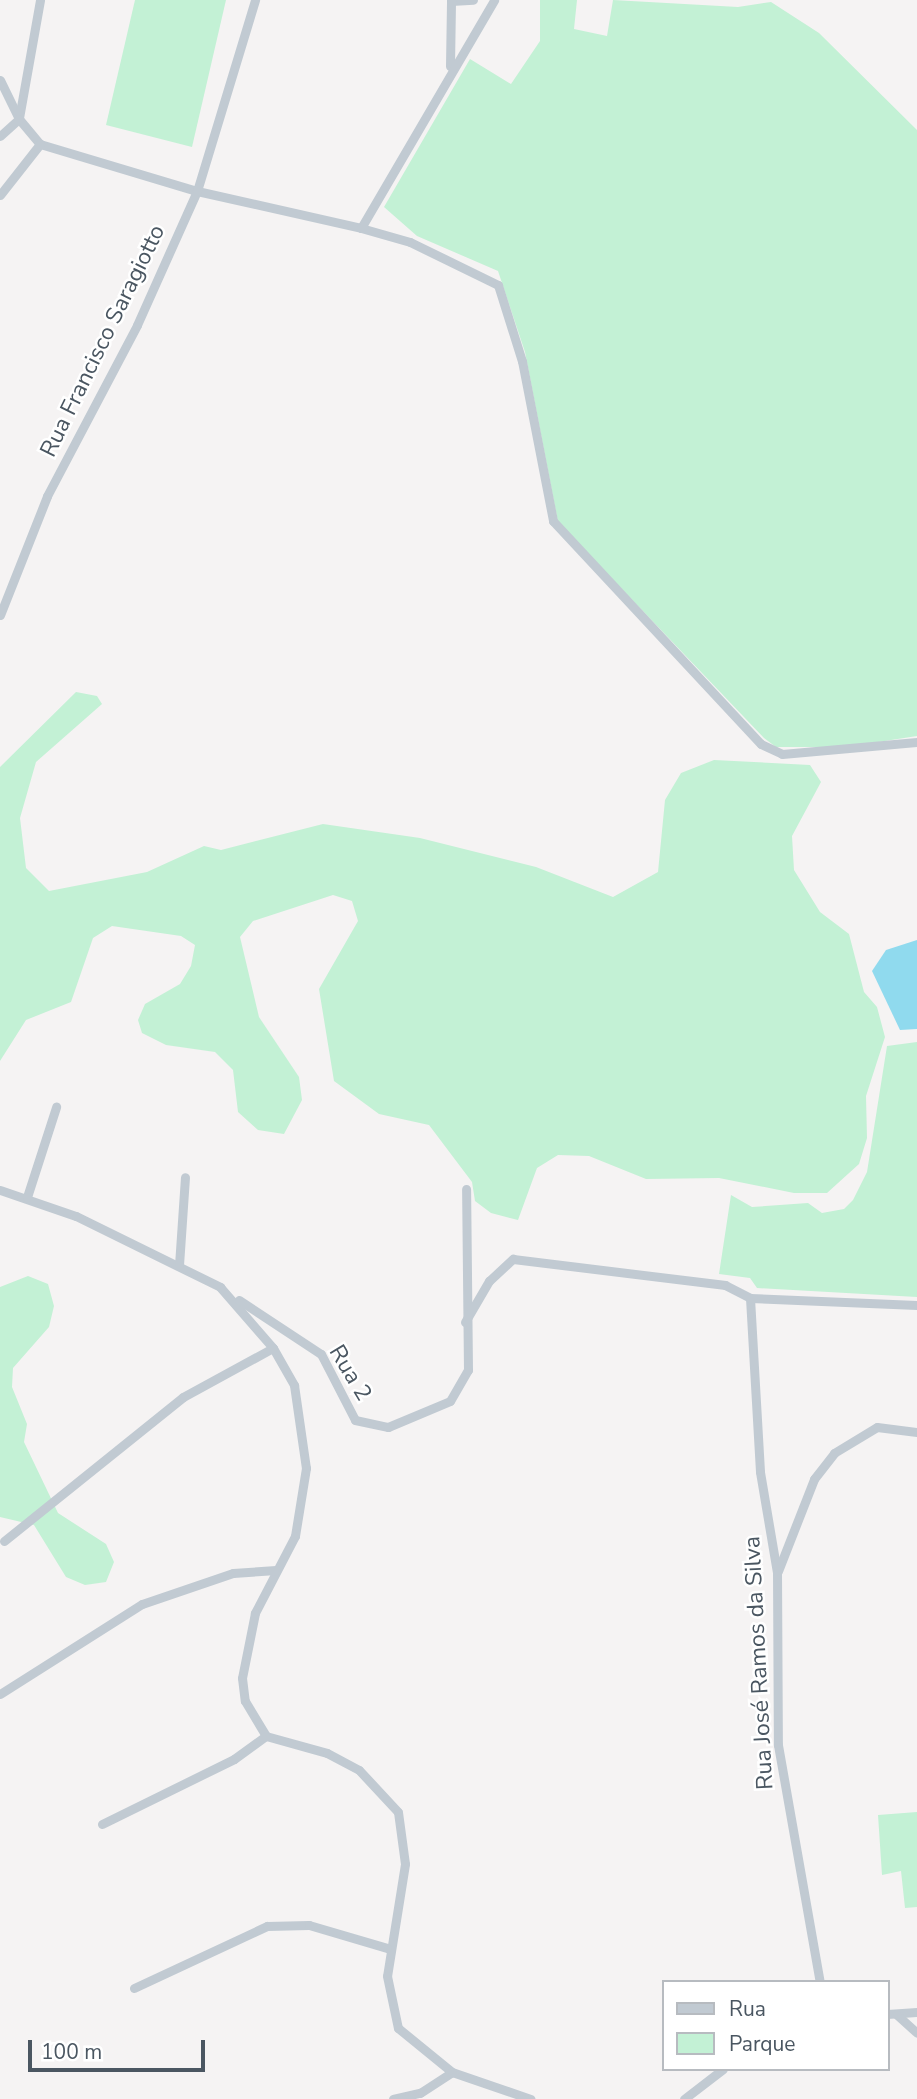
<!DOCTYPE html>
<meta charset="utf-8">
<style>
body{margin:0}
#map{position:relative;width:917px;height:2099px;overflow:hidden;background:#f5f3f3;font-family:"Nunito Sans",sans-serif}
div>[style]{position:absolute}
.green>*{inset:0;background:#c3f1d5}
.water>*{inset:0;background:#90daee}
.street>*{height:9px;margin:-4.5px;padding:0 4.5px;transform-origin:4.5px;border-radius:4.5px;background:#c1cad2}
span{translate:-50% -50%;white-space:nowrap;text-align:center;line-height:1.15;-webkit-text-stroke:5px #fff;paint-order:stroke}
.street-label{font-size:23px;color:#4a5661}
.legend{position:absolute;left:662px;top:1980px;width:228px;height:91px;box-sizing:border-box;background:#fff;border:2px solid #b7bbc0;margin:0;padding:9px 12px;list-style:none;font-size:21px;color:#4a5661}
.legend li{display:flex;align-items:center;gap:14px;height:35px}
.legend b{width:35px;border:2px solid #b7bbc0}
.scale{position:absolute;left:28px;top:2040px;width:177px;height:32px;box-sizing:border-box;border:4px solid #4a5661;border-top:0;padding-left:9px;font-size:21px;line-height:24px;white-space:nowrap;color:#4a5661;-webkit-text-stroke:5px #fff;paint-order:stroke}
</style>
<div id="map">
<div class="green">
<div style="clip-path:polygon(135px 0,226px 0,192px 147px,106px 125px)"></div>
<div style="clip-path:polygon(540px 0,577px 0,574px 29px,607px 36px,613px 0,738px 7px,771px 2px,819px 33px,917px 130px,917px 736px,846px 747px,776px 747px,764px 738px,558px 522px,525px 352px,498px 271px,417px 236px,384px 207px,470px 59px,511px 84px,540px 41px)"></div>
<div style="clip-path:polygon(76px 692px,97px 696px,102px 704px,36px 762px,20px 818px,26px 868px,49px 891px,147px 872px,204px 846px,221px 850px,323px 824px,420px 838px,536px 867px,613px 897px,658px 872px,665px 800px,681px 773px,714px 760px,810px 765px,821px 782px,792px 836px,794px 870px,820px 912px,849px 934px,864px 992px,877px 1007px,885px 1037px,866px 1096px,867px 1138px,859px 1164px,827px 1193px,794px 1193px,719px 1178px,646px 1179px,589px 1156px,558px 1155px,537px 1168px,518px 1220px,491px 1213px,475px 1201px,472px 1182px,429px 1125px,379px 1114px,334px 1081px,319px 989px,358px 921px,352px 901px,333px 895px,253px 921px,240px 937px,259px 1017px,299px 1077px,302px 1100px,284px 1134px,258px 1130px,238px 1112px,233px 1070px,215px 1052px,166px 1045px,142px 1033px,138px 1020px,145px 1004px,180px 984px,191px 966px,195px 945px,181px 936px,112px 926px,93px 938px,71px 1002px,26px 1020px,0 1061px,0 767px)"></div>
<div style="clip-path:polygon(917px 1042px,917px 1297px,757px 1288px,750px 1278px,719px 1274px,731px 1195px,752px 1207px,808px 1203px,822px 1213px,844px 1209px,853px 1200px,867px 1172px,887px 1046px)"></div>
<div style="clip-path:polygon(28px 1276px,48px 1284px,54px 1306px,49px 1327px,13px 1368px,12px 1387px,27px 1424px,24px 1442px,58px 1513px,106px 1544px,114px 1562px,106px 1582px,85px 1585px,66px 1577px,34px 1525px,0 1517px,0 1287px)"></div>
<div style="clip-path:polygon(917px 1812px,917px 1907px,905px 1908px,901px 1871px,882px 1875px,878px 1815px)"></div>
</div>
<div class="water">
<div style="clip-path:polygon(917px 940px,917px 1029px,900px 1030px,872px 971px,886px 950px)"></div>
</div>
<div class="street">
<div style="left:451px;top:1px;width:22px;rotate:-3deg"></div>
<div style="left:450px;top:66px;width:66px;rotate:-89.1deg"></div>
<div style="left:0;top:80px;width:43px;rotate:64deg"></div>
<div style="left:19px;top:119px;width:33px;rotate:50deg"></div>
<div style="left:40px;top:144px;width:164px;rotate:16.7deg"></div>
<div style="left:197px;top:191px;width:168px;rotate:12.7deg"></div>
<div style="left:361px;top:228px;width:264px;rotate:-59.7deg"></div>
<div style="left:19px;top:118px;width:120px;rotate:-79.9deg"></div>
<div style="left:0;top:136px;width:25px;rotate:-42deg"></div>
<div style="left:0;top:195px;width:65px;rotate:-51.9deg"></div>
<div style="left:361px;top:228px;width:51px;rotate:15.9deg"></div>
<div style="left:410px;top:242px;width:98px;rotate:26deg"></div>
<div style="left:498px;top:285px;width:80px;rotate:72.5deg"></div>
<div style="left:522px;top:361px;width:163px;rotate:79deg"></div>
<div style="left:553px;top:521px;width:305px;rotate:47deg"></div>
<div style="left:761px;top:744px;width:23px;rotate:25deg"></div>
<div style="left:782px;top:754px;width:136px;rotate:-5.1deg"></div>
<div style="left:0;top:615px;width:128px;rotate:-68.4deg"></div>
<div style="left:47px;top:496px;width:193px;rotate:-62.2deg"></div>
<div style="left:137px;top:325px;width:147px;rotate:-65.9deg"></div>
<div style="left:197px;top:191px;width:200px;rotate:-73.1deg"></div>
<div style="left:0;top:1190px;width:80px;rotate:18.9deg"></div>
<div style="left:76px;top:1216px;width:161px;rotate:26.2deg"></div>
<div style="left:220px;top:1287px;width:81px;rotate:49deg"></div>
<div style="left:273px;top:1348px;width:43px;rotate:60.4deg"></div>
<div style="left:294px;top:1385px;width:84px;rotate:81.8deg"></div>
<div style="left:306px;top:1468px;width:69px;rotate:99.2deg"></div>
<div style="left:295px;top:1536px;width:87px;rotate:117.5deg"></div>
<div style="left:255px;top:1613px;width:66px;rotate:101.3deg"></div>
<div style="left:242px;top:1678px;width:23px;rotate:83deg"></div>
<div style="left:245px;top:1701px;width:41px;rotate:59deg"></div>
<div style="left:266px;top:1736px;width:63px;rotate:15.6deg"></div>
<div style="left:327px;top:1753px;width:36px;rotate:28deg"></div>
<div style="left:359px;top:1770px;width:57px;rotate:47.1deg"></div>
<div style="left:398px;top:1812px;width:52px;rotate:82.3deg"></div>
<div style="left:405px;top:1864px;width:113px;rotate:99.1deg"></div>
<div style="left:387px;top:1976px;width:53px;rotate:78.1deg"></div>
<div style="left:398px;top:2028px;width:70px;rotate:39.2deg"></div>
<div style="left:452px;top:2072px;width:83px;rotate:18.9deg"></div>
<div style="left:27px;top:1197px;width:95px;rotate:-72.1deg"></div>
<div style="left:179px;top:1265px;width:88px;rotate:-86.1deg"></div>
<div style="left:750px;top:1298px;width:174px;rotate:86.7deg"></div>
<div style="left:760px;top:1472px;width:101px;rotate:80.4deg"></div>
<div style="left:777px;top:1572px;width:173px;rotate:89.7deg"></div>
<div style="left:778px;top:1745px;width:241px;rotate:80deg"></div>
<div style="left:239px;top:1300px;width:98px;rotate:33.4deg"></div>
<div style="left:321px;top:1354px;width:74px;rotate:62.7deg"></div>
<div style="left:355px;top:1420px;width:34px;rotate:12deg"></div>
<div style="left:388px;top:1427px;width:67px;rotate:-22.8deg"></div>
<div style="left:450px;top:1401px;width:36px;rotate:-60deg"></div>
<div style="left:468px;top:1370px;width:181px;rotate:-90.6deg"></div>
<div style="left:465px;top:1322px;width:48px;rotate:-59.7deg"></div>
<div style="left:489px;top:1281px;width:33px;rotate:-43deg"></div>
<div style="left:513px;top:1259px;width:214px;rotate:7deg"></div>
<div style="left:725px;top:1285px;width:28px;rotate:27deg"></div>
<div style="left:750px;top:1298px;width:167px;rotate:2.4deg"></div>
<div style="left:4px;top:1541px;width:230px;rotate:-38.8deg"></div>
<div style="left:183px;top:1397px;width:102px;rotate:-28.6deg"></div>
<div style="left:778px;top:1571px;width:99px;rotate:-68.6deg"></div>
<div style="left:814px;top:1479px;width:33px;rotate:-52deg"></div>
<div style="left:834px;top:1453px;width:50px;rotate:-31.2deg"></div>
<div style="left:877px;top:1427px;width:40px;rotate:7.1deg"></div>
<div style="left:0;top:1694px;width:168px;rotate:-32.4deg"></div>
<div style="left:142px;top:1604px;width:96px;rotate:-18.8deg"></div>
<div style="left:233px;top:1573px;width:43px;rotate:-4deg"></div>
<div style="left:102px;top:1824px;width:147px;rotate:-26.2deg"></div>
<div style="left:234px;top:1759px;width:39px;rotate:-36deg"></div>
<div style="left:134px;top:1988px;width:147px;rotate:-25deg"></div>
<div style="left:267px;top:1926px;width:42px;rotate:-1.4deg"></div>
<div style="left:309px;top:1925px;width:81px;rotate:16.4deg"></div>
<div style="left:887px;top:2014px;width:30px;rotate:-4deg"></div>
<div style="left:896px;top:2014px;width:28px;rotate:42deg"></div>
<div style="left:393px;top:2099px;width:28px;rotate:-13deg"></div>
<div style="left:420px;top:2093px;width:38px;rotate:-33deg"></div>
<div style="left:684px;top:2099px;width:49px;rotate:-37.6deg"></div>
</div>
<div class="street-label">
<span style="left:103px;top:341px;rotate:-64deg">Rua Francisco Saragiotto</span>
<span style="left:350px;top:1373px;rotate:59deg">Rua 2</span>
<span style="left:759px;top:1663px;rotate:-93deg">Rua José Ramos da Silva</span>
</div>
<ul class="legend">
<li><b style="height:9px;background:#c1cad2"></b>Rua</li>
<li><b style="height:19px;background:#c3f1d5"></b>Parque</li>
</ul>
<div class="scale">100 m</div>
</div>
